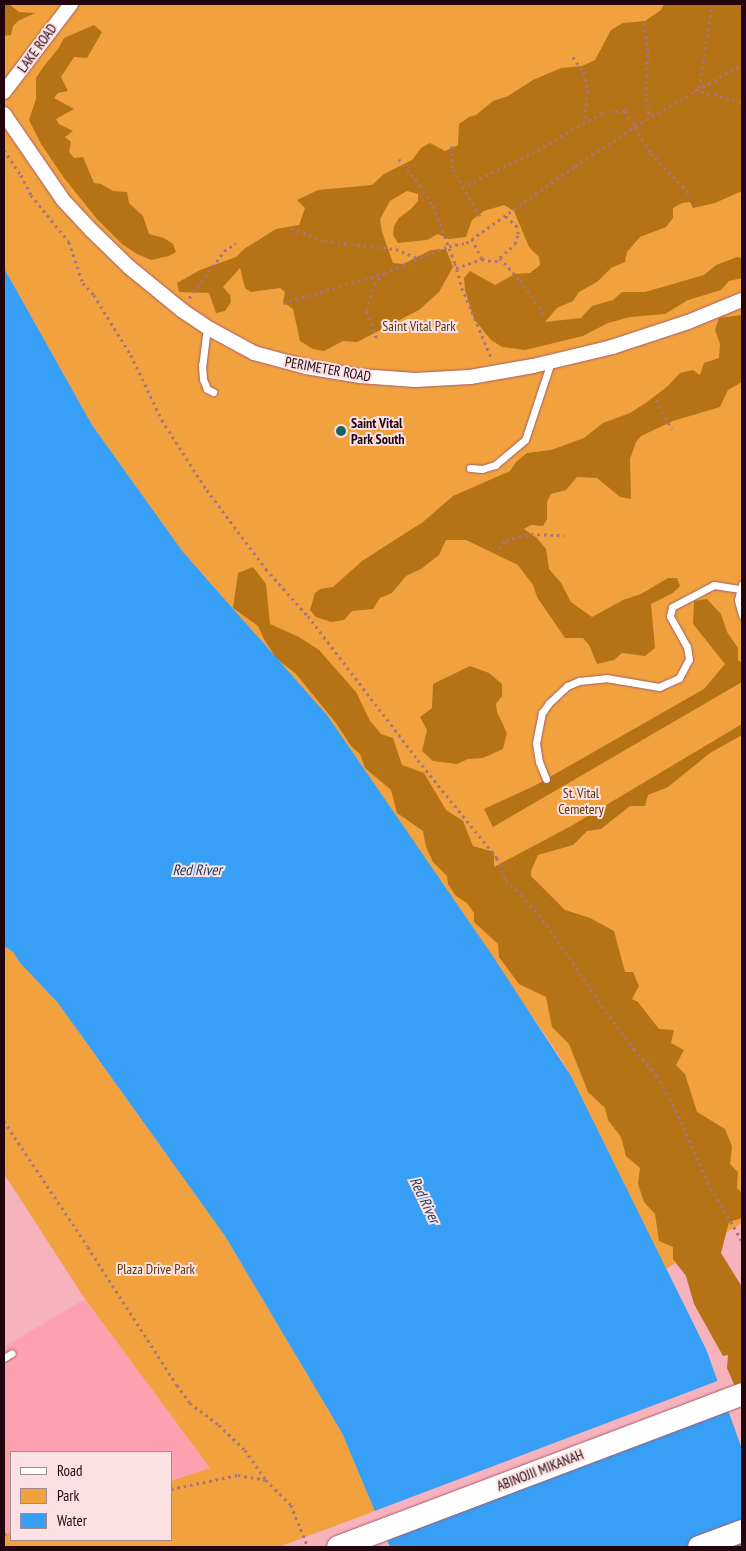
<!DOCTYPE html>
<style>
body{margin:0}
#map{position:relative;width:746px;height:1551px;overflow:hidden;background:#f6b2bd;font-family:"PT Sans Narrow",sans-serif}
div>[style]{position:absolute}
.built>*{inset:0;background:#fda1b1}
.green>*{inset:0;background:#f1a23e}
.forest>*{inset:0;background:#b57315}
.water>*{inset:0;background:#379ff6}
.pier>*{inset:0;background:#f6b2bd}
.path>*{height:2.5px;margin-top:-1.25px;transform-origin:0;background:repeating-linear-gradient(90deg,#aa747e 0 2.5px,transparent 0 6.5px)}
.roads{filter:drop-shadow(0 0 1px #a85b6a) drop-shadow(0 0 1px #a85b6a)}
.service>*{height:7px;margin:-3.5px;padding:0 3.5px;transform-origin:3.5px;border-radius:3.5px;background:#fff}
.minor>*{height:14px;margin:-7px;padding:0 7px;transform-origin:7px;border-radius:7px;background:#fff}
.primary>*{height:22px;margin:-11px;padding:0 11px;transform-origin:11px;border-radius:11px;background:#fff}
.dots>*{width:14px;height:14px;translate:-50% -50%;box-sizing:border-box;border:2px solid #fbe0e4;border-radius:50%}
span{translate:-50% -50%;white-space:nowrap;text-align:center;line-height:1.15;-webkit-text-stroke:4px #fbe0e4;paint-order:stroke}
.street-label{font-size:14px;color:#23060d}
.park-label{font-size:14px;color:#5a3809}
.poi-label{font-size:14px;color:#23060d;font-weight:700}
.left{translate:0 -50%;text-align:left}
.water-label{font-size:15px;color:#133b5e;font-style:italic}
.frame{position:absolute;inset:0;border:5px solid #23060d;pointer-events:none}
.legend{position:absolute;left:10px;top:1451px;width:162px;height:90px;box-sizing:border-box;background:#fbe0e4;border:1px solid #a5898e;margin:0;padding:6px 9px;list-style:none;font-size:15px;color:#23060d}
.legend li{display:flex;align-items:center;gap:10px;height:25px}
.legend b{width:25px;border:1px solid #a5898e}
</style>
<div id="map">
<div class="built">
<div style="clip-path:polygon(85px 1299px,210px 1468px,171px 1481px,171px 1452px,11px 1452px,11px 1533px,4px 1536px,4px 1347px)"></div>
</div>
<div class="green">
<div style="clip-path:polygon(4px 4px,742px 4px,742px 1223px,666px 1269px,571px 1076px,558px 1054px,327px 715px,183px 552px,92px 425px,4px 268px)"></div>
<div style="clip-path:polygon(4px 946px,13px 952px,21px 964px,58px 1003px,225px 1236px,342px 1433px,375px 1511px,279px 1547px,4px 1547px,4px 1535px,11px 1532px,11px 1540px,171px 1540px,171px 1481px,210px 1468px,85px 1299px,4px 1174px)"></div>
</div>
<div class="forest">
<div style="clip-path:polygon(4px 4px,9px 4px,19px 12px,35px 13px,18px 21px,13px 26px,11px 35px,4px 36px)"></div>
<div style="clip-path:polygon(664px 4px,742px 4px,742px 191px,715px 203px,693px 208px,690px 202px,682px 203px,673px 208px,673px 218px,666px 227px,640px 237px,627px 252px,625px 262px,611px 268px,597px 282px,579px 292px,573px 301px,557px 308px,545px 322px,581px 318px,592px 306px,613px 300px,622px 292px,645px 292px,704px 275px,716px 265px,737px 257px,742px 258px,742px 278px,729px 281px,721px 290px,688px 300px,665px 314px,630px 317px,608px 323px,583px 336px,525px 350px,502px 347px,491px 340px,474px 319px,465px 290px,464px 278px,470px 271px,495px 285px,515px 274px,530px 273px,540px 265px,539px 257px,529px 247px,514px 211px,504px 205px,484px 211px,472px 220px,466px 237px,449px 239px,438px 234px,427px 240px,398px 243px,393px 235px,394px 226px,399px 218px,411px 209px,418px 201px,418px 194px,407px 191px,390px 201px,380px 219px,382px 232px,393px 263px,403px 264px,431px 250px,446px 249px,453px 267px,439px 292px,419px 310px,357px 342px,343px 341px,324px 351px,313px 349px,300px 341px,293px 309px,283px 302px,285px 292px,280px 288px,251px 292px,245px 288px,240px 268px,223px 287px,230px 295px,231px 302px,225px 311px,216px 313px,209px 293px,179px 292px,177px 283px,200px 270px,236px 257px,244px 249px,276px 229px,299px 225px,305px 208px,297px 200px,318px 190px,372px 185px,384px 174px,412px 160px,421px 148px,430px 143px,445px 151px,458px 145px,459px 124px,469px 117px,476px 115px,493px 101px,508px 96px,533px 80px,561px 68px,582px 66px,595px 60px,611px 30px,623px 23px,645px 21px,661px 10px)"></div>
<div style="clip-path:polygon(94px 25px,102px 32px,87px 58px,74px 57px,61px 77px,68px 91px,58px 93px,54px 98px,74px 109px,56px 119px,59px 124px,73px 131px,65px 137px,71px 142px,69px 152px,74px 158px,83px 157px,94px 183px,101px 184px,113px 191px,127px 192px,129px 203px,143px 216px,149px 234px,164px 238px,173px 244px,176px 252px,169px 256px,151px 260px,137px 254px,122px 244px,97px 219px,64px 178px,41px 144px,29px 120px,36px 99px,36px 78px,44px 66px,58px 49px,64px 38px)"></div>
<div style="clip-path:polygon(742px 315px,742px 382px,728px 390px,720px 407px,673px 421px,641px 436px,636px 442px,630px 459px,631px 499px,620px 497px,597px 478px,577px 477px,566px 490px,551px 494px,547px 502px,547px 519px,543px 526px,531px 525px,524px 529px,537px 538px,546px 549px,549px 569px,561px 583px,571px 602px,592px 617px,623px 600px,641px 594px,668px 578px,677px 578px,680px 586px,673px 593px,651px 604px,655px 648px,645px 656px,622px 653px,614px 660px,597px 664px,589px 645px,583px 638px,565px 638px,537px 597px,533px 585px,518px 565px,466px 540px,446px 540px,439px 555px,421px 569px,406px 576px,392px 593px,380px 598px,373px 609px,352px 611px,344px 620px,331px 622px,316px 617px,310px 610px,315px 593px,320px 589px,333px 587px,362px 561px,423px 522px,453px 496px,510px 471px,516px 462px,527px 453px,551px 450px,584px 438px,603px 423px,630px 413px,647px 402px,668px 386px,680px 373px,693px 370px,700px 375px,704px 363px,719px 358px,720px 344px,715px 330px,719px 318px)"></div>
<div style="clip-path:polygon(253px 567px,266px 584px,270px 624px,299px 637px,319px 650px,356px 692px,370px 721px,381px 734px,393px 738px,402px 765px,424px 773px,446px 810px,463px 821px,473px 846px,494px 852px,494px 867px,571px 826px,742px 724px,742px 735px,710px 753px,668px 787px,648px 795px,645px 806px,630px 806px,601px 829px,587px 831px,573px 845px,538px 855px,531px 871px,531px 876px,565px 910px,590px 918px,614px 931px,625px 972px,633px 972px,639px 986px,632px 999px,638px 1002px,659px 1029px,674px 1030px,671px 1043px,684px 1050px,676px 1065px,685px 1074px,697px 1112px,725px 1129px,732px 1146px,730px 1164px,738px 1172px,737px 1188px,742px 1193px,742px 1218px,729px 1222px,721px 1253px,742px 1287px,742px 1403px,727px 1368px,728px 1355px,723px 1356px,694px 1304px,686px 1276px,673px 1259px,673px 1247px,659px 1241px,655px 1214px,644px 1202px,638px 1184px,640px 1168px,626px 1156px,621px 1137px,608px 1120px,605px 1108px,588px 1092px,569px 1044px,552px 1027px,546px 997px,519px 984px,499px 957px,498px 944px,474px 922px,474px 913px,467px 903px,456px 896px,448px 884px,447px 876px,433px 862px,426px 847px,423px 831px,397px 813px,391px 790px,365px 768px,360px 754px,351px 746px,336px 723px,296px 674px,276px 658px,264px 639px,258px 626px,233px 608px,238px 573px)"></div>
<div style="clip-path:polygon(707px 599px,721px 614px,727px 632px,738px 648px,738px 660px,742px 663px,742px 682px,493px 827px,484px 809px,534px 786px,704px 689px,725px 664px,693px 624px,694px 601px)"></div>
<div style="clip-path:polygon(470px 666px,489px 673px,502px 684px,502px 696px,496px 704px,497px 712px,507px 733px,503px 749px,483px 758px,468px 759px,457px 764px,433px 761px,422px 751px,427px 730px,420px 717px,432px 708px,433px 684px)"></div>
</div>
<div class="water">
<div style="clip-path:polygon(4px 268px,92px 425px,183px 552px,327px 715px,492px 955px,571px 1076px,706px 1349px,742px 1449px,742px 1547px,390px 1547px,342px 1433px,225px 1236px,58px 1003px,21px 964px,13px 952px,4px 946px)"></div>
</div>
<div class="pier">
<div style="clip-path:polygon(720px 1380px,730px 1409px,385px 1541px,372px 1512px)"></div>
</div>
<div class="path">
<div style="left:644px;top:23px;width:25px;rotate:81deg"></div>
<div style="left:648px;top:48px;width:51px;rotate:92.2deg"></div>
<div style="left:646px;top:99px;width:17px;rotate:77deg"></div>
<div style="left:573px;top:57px;width:19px;rotate:54deg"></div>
<div style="left:584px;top:72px;width:18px;rotate:77deg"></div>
<div style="left:588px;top:90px;width:31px;rotate:97deg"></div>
<div style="left:699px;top:88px;width:85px;rotate:-81.2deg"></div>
<div style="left:695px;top:90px;width:49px;rotate:14.3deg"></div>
<div style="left:452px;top:146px;width:23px;rotate:88deg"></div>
<div style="left:453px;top:169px;width:54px;rotate:60.1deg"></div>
<div style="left:4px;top:150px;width:30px;rotate:56deg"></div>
<div style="left:21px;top:175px;width:22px;rotate:63deg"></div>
<div style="left:31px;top:195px;width:60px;rotate:51deg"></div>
<div style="left:69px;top:242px;width:43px;rotate:71.1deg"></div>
<div style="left:83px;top:283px;width:16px;rotate:47deg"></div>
<div style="left:94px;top:295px;width:70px;rotate:58.3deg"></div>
<div style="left:131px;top:355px;width:72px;rotate:64.5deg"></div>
<div style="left:162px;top:420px;width:83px;rotate:57.3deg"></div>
<div style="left:207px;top:490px;width:99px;rotate:53.2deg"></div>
<div style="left:266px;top:569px;width:63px;rotate:48.2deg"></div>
<div style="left:308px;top:616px;width:181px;rotate:52.6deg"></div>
<div style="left:418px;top:760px;width:126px;rotate:51.1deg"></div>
<div style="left:497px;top:858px;width:24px;rotate:68deg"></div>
<div style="left:506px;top:880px;width:22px;rotate:43deg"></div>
<div style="left:522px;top:895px;width:39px;rotate:50deg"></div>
<div style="left:547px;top:925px;width:98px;rotate:55.8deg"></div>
<div style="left:602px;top:1006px;width:54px;rotate:53.3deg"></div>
<div style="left:634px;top:1049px;width:35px;rotate:49deg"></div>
<div style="left:657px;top:1075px;width:40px;rotate:62deg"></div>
<div style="left:676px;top:1110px;width:79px;rotate:66deg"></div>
<div style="left:708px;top:1182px;width:68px;rotate:60deg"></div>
<div style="left:399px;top:159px;width:33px;rotate:51deg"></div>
<div style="left:420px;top:185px;width:25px;rotate:58deg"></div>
<div style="left:433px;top:206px;width:61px;rotate:68.9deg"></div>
<div style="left:455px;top:263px;width:26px;rotate:74deg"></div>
<div style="left:462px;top:288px;width:77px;rotate:67.1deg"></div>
<div style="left:462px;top:187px;width:78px;rotate:-25.9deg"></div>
<div style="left:532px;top:153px;width:82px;rotate:-30deg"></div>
<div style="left:603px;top:112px;width:22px;rotate:-3deg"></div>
<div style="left:625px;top:111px;width:49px;rotate:58.2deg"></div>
<div style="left:651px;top:153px;width:59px;rotate:46.4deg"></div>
<div style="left:291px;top:228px;width:36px;rotate:21deg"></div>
<div style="left:325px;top:241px;width:71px;rotate:6.4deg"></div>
<div style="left:396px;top:249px;width:26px;rotate:23deg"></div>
<div style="left:472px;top:239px;width:22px;rotate:63deg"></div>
<div style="left:482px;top:259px;width:13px;rotate:13deg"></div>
<div style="left:495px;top:262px;width:27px;rotate:-42deg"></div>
<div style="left:515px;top:244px;width:10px;rotate:-73deg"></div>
<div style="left:518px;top:234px;width:7px;rotate:-98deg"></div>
<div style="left:517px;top:227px;width:18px;rotate:-137deg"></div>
<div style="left:500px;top:258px;width:30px;rotate:48deg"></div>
<div style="left:520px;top:280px;width:45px;rotate:54.9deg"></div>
<div style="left:456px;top:268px;width:28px;rotate:-19deg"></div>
<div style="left:189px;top:298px;width:59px;rotate:-53.3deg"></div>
<div style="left:224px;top:251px;width:14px;rotate:-34deg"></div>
<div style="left:283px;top:303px;width:105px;rotate:-16.5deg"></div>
<div style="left:384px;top:273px;width:70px;rotate:-22.6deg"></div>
<div style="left:449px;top:246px;width:17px;rotate:-10deg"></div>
<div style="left:466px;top:243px;width:133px;rotate:-35.2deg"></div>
<div style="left:575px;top:166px;width:72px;rotate:-33.7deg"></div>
<div style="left:635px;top:126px;width:124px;rotate:-30.1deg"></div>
<div style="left:376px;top:338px;width:30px;rotate:-110deg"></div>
<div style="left:366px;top:310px;width:26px;rotate:-72deg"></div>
<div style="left:374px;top:285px;width:14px;rotate:-51deg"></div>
<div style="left:656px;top:400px;width:33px;rotate:61deg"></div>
<div style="left:499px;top:549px;width:11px;rotate:-52deg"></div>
<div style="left:506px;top:540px;width:26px;rotate:-13deg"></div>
<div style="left:531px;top:534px;width:33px;rotate:2deg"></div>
<div style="left:4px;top:1121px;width:151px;rotate:56.3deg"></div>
<div style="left:88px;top:1247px;width:164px;rotate:57.2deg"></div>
<div style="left:177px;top:1385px;width:22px;rotate:54deg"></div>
<div style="left:190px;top:1403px;width:36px;rotate:37deg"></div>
<div style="left:219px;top:1425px;width:36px;rotate:44deg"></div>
<div style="left:245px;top:1450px;width:37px;rotate:55deg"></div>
<div style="left:171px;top:1489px;width:68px;rotate:-11.8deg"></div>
<div style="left:238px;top:1475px;width:28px;rotate:10deg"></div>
<div style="left:266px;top:1480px;width:35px;rotate:45deg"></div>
<div style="left:291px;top:1505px;width:45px;rotate:68deg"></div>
<div style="left:4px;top:1534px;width:7px;rotate:-16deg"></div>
</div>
<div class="roads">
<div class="service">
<div style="left:207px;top:327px;width:38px;rotate:97deg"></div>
<div style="left:202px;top:365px;width:14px;rotate:86deg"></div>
<div style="left:203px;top:379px;width:11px;rotate:68deg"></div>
<div style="left:207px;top:389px;width:7px;rotate:27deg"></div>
<div style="left:470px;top:468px;width:12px;rotate:5deg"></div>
<div style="left:482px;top:469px;width:14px;rotate:-17deg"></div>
<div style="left:495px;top:465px;width:39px;rotate:-40deg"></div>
<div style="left:525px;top:440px;width:82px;rotate:-71.6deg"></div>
<div style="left:742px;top:584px;width:16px;rotate:104deg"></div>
<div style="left:738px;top:600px;width:16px;rotate:75deg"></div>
<div style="left:546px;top:779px;width:18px;rotate:-112deg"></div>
<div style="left:539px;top:762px;width:19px;rotate:-99deg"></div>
<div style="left:536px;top:743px;width:31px;rotate:-79deg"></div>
<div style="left:542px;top:713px;width:12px;rotate:-55deg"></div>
<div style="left:549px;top:703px;width:25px;rotate:-43deg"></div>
<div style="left:567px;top:686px;width:13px;rotate:-23deg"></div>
<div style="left:579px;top:681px;width:27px;rotate:-6deg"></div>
<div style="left:606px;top:678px;width:54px;rotate:9.6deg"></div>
<div style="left:659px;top:687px;width:22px;rotate:-24deg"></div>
<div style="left:679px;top:678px;width:21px;rotate:-62deg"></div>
<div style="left:689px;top:659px;width:12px;rotate:-99deg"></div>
<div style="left:687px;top:647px;width:35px;rotate:-119deg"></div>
<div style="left:670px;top:616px;width:9px;rotate:-77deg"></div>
<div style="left:672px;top:607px;width:47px;rotate:-27.6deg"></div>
<div style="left:714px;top:585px;width:25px;rotate:9deg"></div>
<div style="left:4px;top:1358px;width:9px;rotate:-32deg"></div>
</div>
<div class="minor">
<div style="left:4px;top:92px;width:111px;rotate:-52.7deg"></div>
<div style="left:4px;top:114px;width:104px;rotate:55.5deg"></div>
<div style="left:63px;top:200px;width:41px;rotate:47deg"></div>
<div style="left:91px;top:230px;width:53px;rotate:44.2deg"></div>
<div style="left:129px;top:267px;width:70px;rotate:39.2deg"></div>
<div style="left:183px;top:311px;width:32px;rotate:34deg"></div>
<div style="left:210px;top:329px;width:50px;rotate:28.6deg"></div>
<div style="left:254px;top:353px;width:54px;rotate:15.1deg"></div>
<div style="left:306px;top:367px;width:55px;rotate:9.5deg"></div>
<div style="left:360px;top:376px;width:55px;rotate:4.2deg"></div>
<div style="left:415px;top:380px;width:55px;rotate:-3.1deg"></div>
<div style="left:470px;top:377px;width:64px;rotate:-9.9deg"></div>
<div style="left:533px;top:366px;width:81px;rotate:-13.5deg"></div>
<div style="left:612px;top:347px;width:80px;rotate:-18.2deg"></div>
<div style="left:688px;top:322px;width:58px;rotate:-22.2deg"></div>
</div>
<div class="primary">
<div style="left:338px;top:1547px;width:432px;rotate:-20.7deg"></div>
<div style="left:699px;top:1547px;width:46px;rotate:-20.4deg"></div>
</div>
</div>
<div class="dots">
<div style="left:341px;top:431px;background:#186560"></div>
</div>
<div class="street-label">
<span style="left:37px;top:48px;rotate:-54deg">LAKE ROAD</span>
<span style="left:328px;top:369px;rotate:10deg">PERIMETER ROAD</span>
<span style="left:540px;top:1470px;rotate:-21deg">ABINOJII MIKANAH</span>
</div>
<div class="park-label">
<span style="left:419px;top:326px">Saint Vital Park</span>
<span style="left:581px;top:801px">St. Vital<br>Cemetery</span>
<span style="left:156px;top:1269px">Plaza Drive Park</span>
</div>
<div class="poi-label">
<span class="left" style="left:351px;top:431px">Saint Vital<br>Park South</span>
</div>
<div class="water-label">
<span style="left:197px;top:870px">Red River</span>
<span style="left:425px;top:1200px;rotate:64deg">Red River</span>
</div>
<div class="frame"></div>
<ul class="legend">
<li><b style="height:6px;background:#fff"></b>Road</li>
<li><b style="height:14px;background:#f1a23e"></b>Park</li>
<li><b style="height:14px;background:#379ff6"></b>Water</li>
</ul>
</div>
